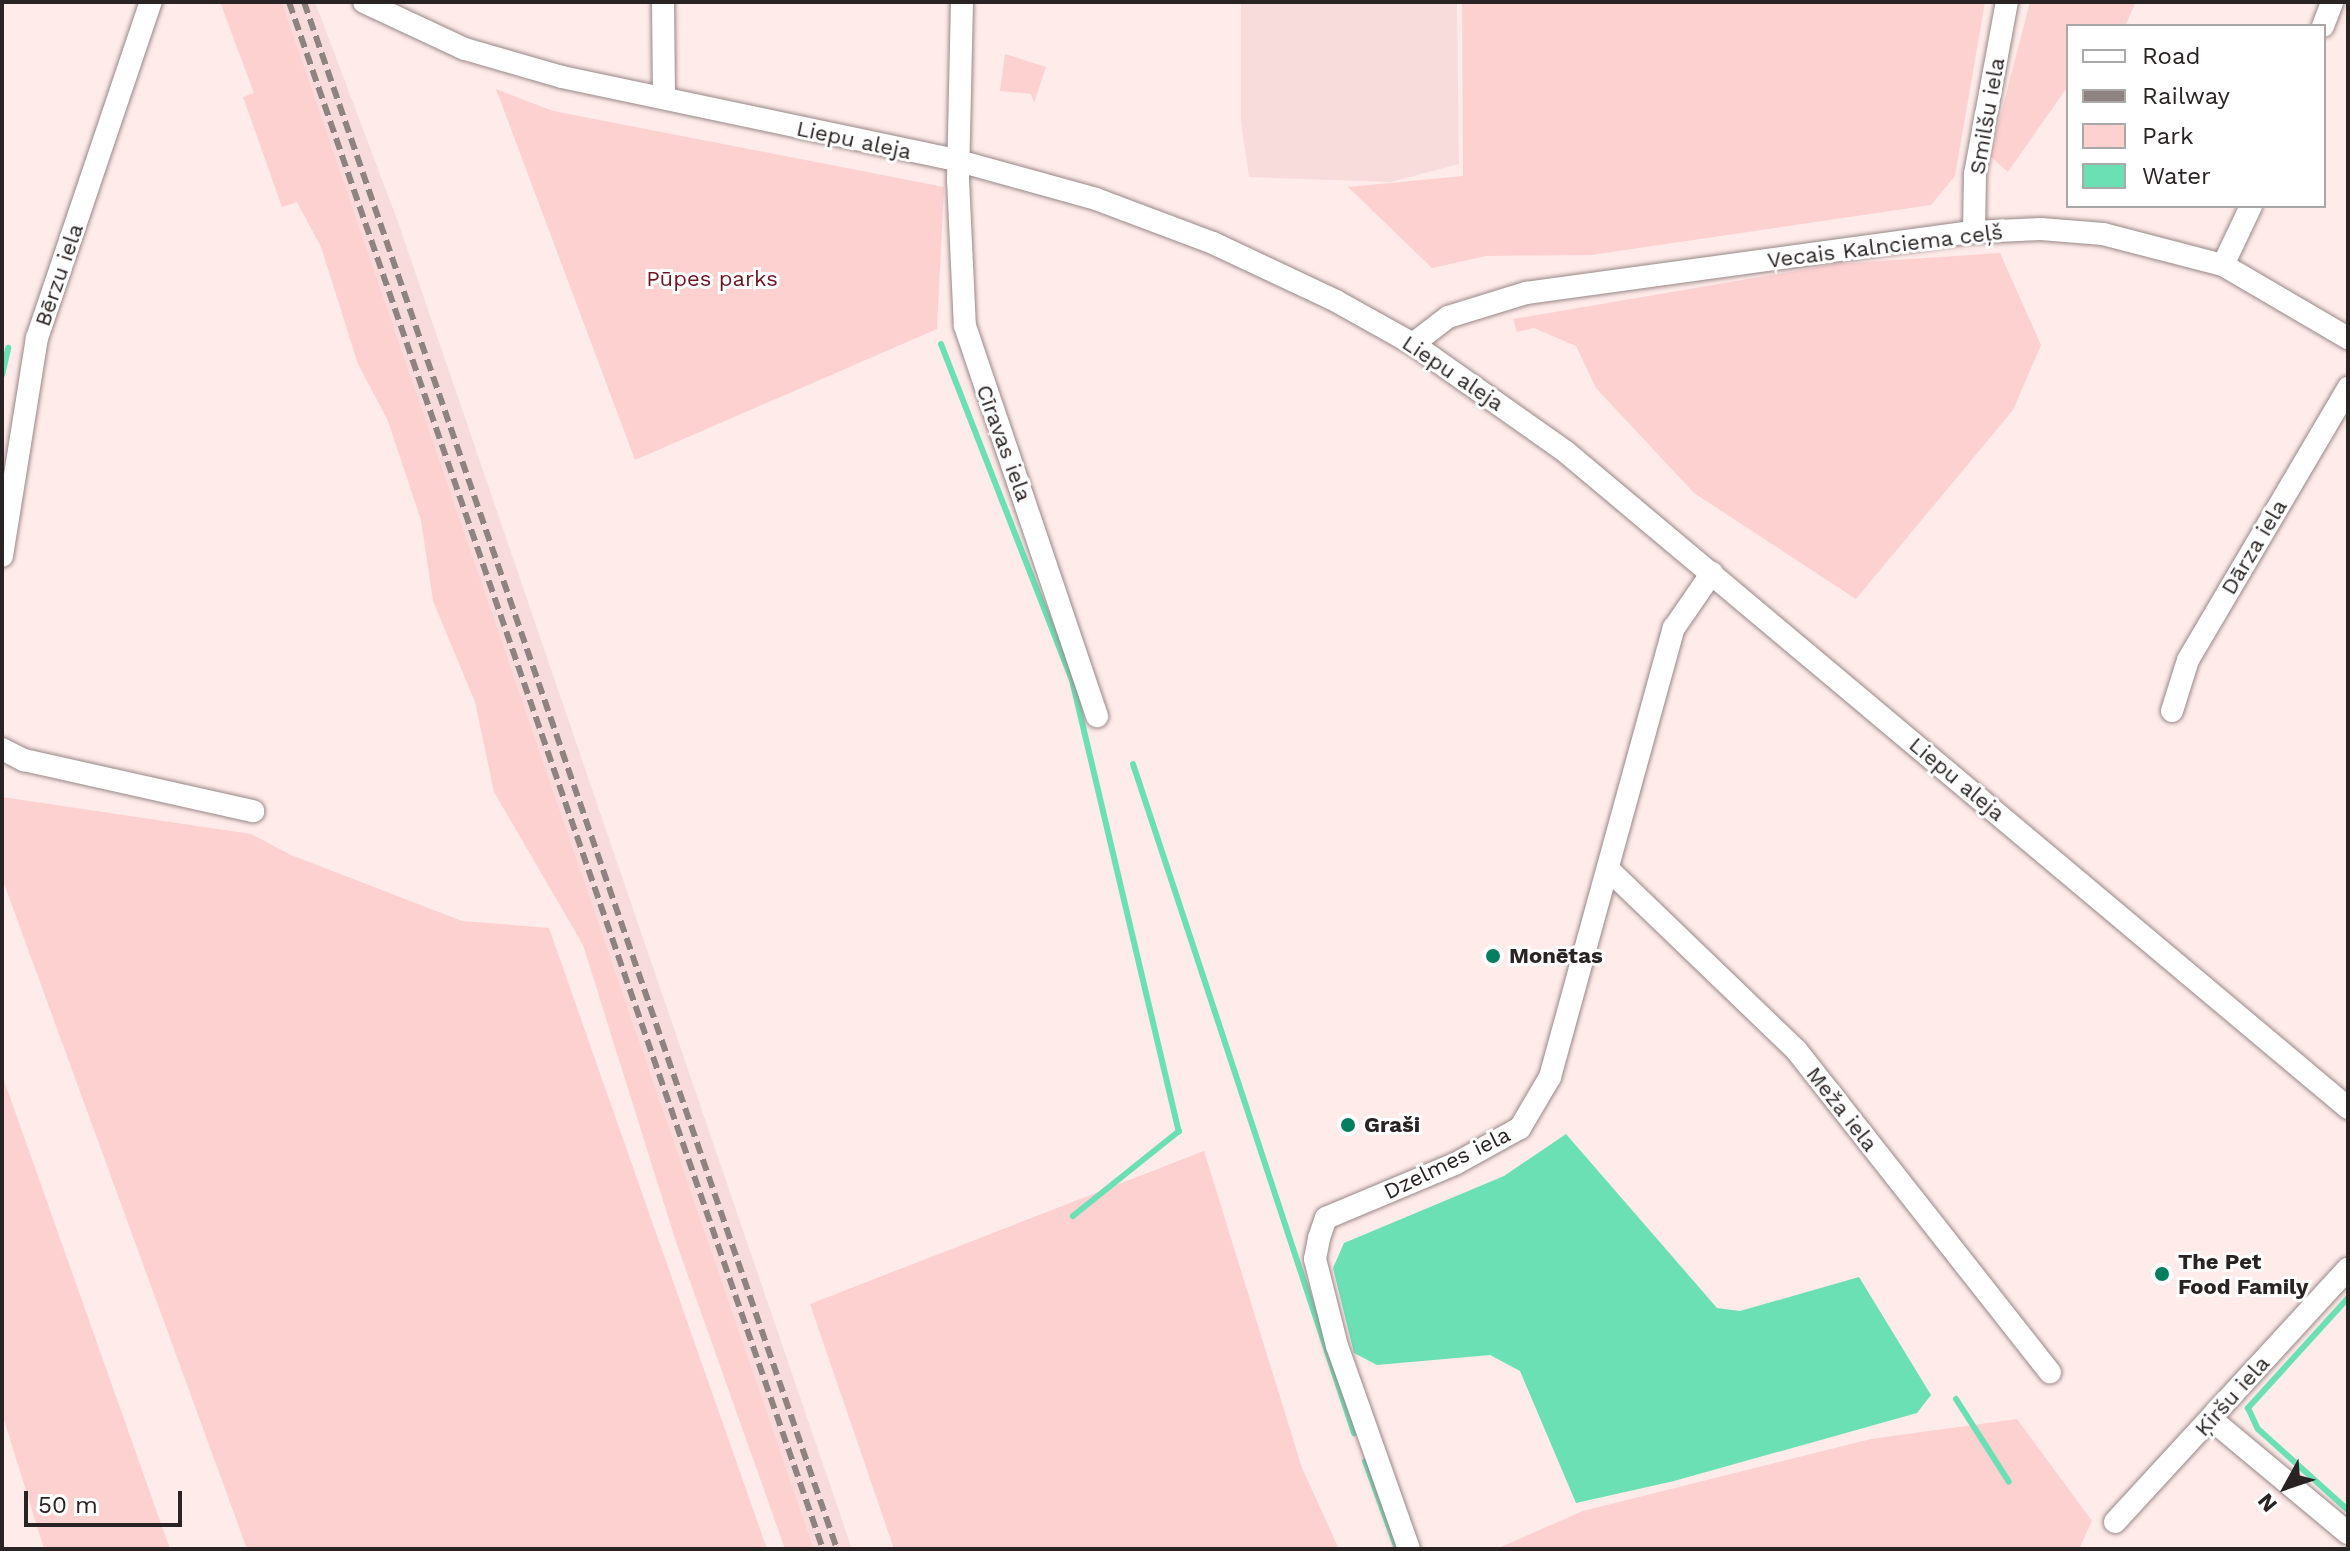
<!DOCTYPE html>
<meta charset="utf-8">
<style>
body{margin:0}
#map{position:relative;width:2350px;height:1551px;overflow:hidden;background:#feebea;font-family:"Work Sans",sans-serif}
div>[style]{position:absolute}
.built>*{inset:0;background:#f8dcdc}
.green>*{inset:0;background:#fed1d1}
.water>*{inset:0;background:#6be0b5}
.stream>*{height:6px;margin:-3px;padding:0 3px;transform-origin:3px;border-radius:3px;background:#6be0b5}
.roads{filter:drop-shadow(0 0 2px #998787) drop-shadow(0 0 2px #998787)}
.minor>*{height:22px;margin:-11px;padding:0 11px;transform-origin:11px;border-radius:11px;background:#fff}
.rail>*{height:6px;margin-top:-3px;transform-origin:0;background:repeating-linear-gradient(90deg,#8f8382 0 12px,transparent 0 18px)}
.dots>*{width:22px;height:22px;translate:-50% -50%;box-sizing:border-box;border:4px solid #fff;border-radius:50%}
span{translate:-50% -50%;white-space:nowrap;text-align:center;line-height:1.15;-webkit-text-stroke:6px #fff;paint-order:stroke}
.street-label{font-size:22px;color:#2a2323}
.park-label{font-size:22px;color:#6d1321}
.poi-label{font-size:22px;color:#2a2323;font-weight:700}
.left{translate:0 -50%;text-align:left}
.frame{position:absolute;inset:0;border:4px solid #2a2323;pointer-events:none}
.legend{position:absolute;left:2066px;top:24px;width:260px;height:184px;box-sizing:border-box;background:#fff;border:2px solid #aaa7a7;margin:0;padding:10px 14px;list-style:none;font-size:24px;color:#2a2323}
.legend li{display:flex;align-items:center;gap:16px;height:40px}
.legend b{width:40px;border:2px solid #aaa7a7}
.north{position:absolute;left:2246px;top:1447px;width:80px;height:80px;-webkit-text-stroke:6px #fff;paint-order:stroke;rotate:230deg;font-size:22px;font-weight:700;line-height:32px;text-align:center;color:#2a2323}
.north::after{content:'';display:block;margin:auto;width:28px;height:36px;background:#2a2323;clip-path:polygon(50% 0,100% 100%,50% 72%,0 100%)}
.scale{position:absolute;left:24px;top:1491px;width:158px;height:36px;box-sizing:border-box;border:4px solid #2a2323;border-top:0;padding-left:10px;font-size:24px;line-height:28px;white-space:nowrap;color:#2a2323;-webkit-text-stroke:6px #fff;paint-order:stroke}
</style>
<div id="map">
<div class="built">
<div style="clip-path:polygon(282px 2px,315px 2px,398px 222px,852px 1549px,814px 1549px)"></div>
<div style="clip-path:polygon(1241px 2px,1457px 2px,1459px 164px,1391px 182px,1249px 177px,1241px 122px)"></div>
</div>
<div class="green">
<div style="clip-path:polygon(220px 2px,282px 2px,814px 1549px,785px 1549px,676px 1242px,583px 945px,494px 792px,475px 702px,433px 601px,421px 520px,388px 421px,358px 364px,321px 247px,297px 202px,282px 207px,243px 97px,254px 93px)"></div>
<div style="clip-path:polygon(1462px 2px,1985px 2px,1955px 176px,1931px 205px,1591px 255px,1486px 256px,1432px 268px,1348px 187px,1463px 176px)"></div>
<div style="clip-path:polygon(2030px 2px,2136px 2px,2125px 26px,2068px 26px,2068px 86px,2008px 172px,1990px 156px)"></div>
<div style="clip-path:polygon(1005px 54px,1046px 67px,1034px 103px,1031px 94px,1000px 91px)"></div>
<div style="clip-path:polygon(496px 89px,553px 111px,944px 187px,937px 329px,635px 460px)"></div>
<div style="clip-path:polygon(2000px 253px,2041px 345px,2013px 410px,1856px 599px,1694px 493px,1596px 388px,1576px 346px,1534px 328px,1517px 332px,1513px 319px,1836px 264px)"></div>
<div style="clip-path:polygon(2px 797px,251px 834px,291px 855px,462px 921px,549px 928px,767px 1549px,247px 1549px,2px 878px)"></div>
<div style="clip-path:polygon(2px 1076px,11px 1100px,170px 1549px,44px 1549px,2px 1413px)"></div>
<div style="clip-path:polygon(1204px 1151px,1302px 1468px,1339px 1549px,894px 1549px,810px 1304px)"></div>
<div style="clip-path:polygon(2017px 1419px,2092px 1521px,2079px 1549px,1496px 1549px,1583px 1511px,1871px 1439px)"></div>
</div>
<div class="water">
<div style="clip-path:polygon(1566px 1134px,1717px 1308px,1740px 1311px,1859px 1277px,1931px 1395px,1917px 1413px,1674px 1481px,1576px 1503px,1520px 1371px,1490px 1355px,1377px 1365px,1354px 1353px,1333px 1268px,1344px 1243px,1504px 1176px)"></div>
</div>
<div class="stream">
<div style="left:941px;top:344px;width:361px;rotate:68.7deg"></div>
<div style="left:1072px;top:680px;width:464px;rotate:76.7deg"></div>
<div style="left:1179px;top:1131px;width:136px;rotate:141.3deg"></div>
<div style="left:2px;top:375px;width:28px;rotate:-77deg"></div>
<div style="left:1133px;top:764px;width:705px;rotate:71.72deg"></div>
<div style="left:2348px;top:1298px;width:149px;rotate:132.3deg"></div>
<div style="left:2248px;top:1408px;width:23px;rotate:65deg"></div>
<div style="left:2258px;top:1429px;width:121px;rotate:42deg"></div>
<div style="left:1956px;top:1399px;width:98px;rotate:57.4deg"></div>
<div style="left:1365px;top:1461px;width:94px;rotate:70deg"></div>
</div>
<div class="roads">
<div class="minor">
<div style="left:364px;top:2px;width:111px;rotate:25deg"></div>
<div style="left:465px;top:49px;width:101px;rotate:16.1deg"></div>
<div style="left:562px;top:77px;width:406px;rotate:11.9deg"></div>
<div style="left:959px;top:161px;width:142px;rotate:15.5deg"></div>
<div style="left:1096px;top:199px;width:125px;rotate:20.6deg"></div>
<div style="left:1213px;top:243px;width:136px;rotate:25.2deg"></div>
<div style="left:1336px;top:301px;width:88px;rotate:29.2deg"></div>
<div style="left:1413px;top:344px;width:187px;rotate:35.2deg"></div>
<div style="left:1566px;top:452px;width:1021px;rotate:39.99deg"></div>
<div style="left:663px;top:2px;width:96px;rotate:89.4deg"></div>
<div style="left:962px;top:2px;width:178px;rotate:91.3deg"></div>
<div style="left:958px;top:180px;width:146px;rotate:87.3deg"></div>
<div style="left:965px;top:326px;width:412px;rotate:71.3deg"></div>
<div style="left:2323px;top:26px;width:26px;rotate:-69deg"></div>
<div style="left:1974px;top:232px;width:58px;rotate:-89deg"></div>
<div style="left:1975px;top:174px;width:175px;rotate:-79.5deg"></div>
<div style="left:2223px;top:265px;width:65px;rotate:-64.6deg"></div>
<div style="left:1413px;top:344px;width:44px;rotate:-37.6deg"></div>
<div style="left:1448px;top:317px;width:82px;rotate:-17.1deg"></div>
<div style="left:1526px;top:293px;width:452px;rotate:-7.8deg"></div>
<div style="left:1974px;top:232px;width:67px;rotate:-2.6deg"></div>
<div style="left:2041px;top:229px;width:62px;rotate:4.6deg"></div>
<div style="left:2103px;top:234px;width:124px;rotate:14.5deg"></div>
<div style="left:2223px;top:265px;width:145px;rotate:30.3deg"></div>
<div style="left:2px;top:556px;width:221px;rotate:-80.9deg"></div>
<div style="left:37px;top:338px;width:355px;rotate:-71.3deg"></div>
<div style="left:2172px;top:711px;width:53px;rotate:-72.6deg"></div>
<div style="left:2188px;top:660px;width:316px;rotate:-59.5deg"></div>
<div style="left:2px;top:749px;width:25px;rotate:27deg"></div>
<div style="left:24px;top:760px;width:235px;rotate:12.6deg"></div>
<div style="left:1608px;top:869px;width:262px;rotate:43.9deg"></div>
<div style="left:1797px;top:1051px;width:409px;rotate:51.8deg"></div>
<div style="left:2211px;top:1419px;width:178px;rotate:39.8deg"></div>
<div style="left:2115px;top:1522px;width:344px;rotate:-47.4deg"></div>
<div style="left:1409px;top:1549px;width:215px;rotate:-109.5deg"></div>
<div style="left:1337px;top:1346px;width:90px;rotate:-104.2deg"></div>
<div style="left:1315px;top:1259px;width:21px;rotate:-79deg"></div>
<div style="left:1319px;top:1238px;width:21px;rotate:-71deg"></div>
<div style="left:1326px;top:1218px;width:140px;rotate:-22.7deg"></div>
<div style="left:1455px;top:1164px;width:74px;rotate:-29deg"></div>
<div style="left:1520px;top:1128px;width:59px;rotate:-59.5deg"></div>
<div style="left:1550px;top:1077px;width:466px;rotate:-74.6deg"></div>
<div style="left:1674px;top:628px;width:67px;rotate:-55.4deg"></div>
</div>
</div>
<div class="rail">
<div style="left:289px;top:2px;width:1637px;rotate:70.96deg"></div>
<div style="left:304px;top:2px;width:1636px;rotate:70.99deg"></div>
</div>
<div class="dots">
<div style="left:1493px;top:956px;background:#057f5e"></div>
<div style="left:1348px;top:1125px;background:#057f5e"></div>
<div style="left:2162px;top:1274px;background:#057f5e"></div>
</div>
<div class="street-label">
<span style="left:1987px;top:116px;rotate:-80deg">Smilšu iela</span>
<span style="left:854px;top:140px;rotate:12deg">Liepu aleja</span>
<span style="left:1885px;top:246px;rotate:-7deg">Vecais Kalnciema ceļš</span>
<span style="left:59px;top:275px;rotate:-71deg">Bērzu iela</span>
<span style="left:1453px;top:373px;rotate:34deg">Liepu aleja</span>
<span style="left:1004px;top:443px;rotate:70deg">Cīravas iela</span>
<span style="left:2254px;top:547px;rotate:-59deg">Dārza iela</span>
<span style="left:1957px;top:779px;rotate:40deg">Liepu aleja</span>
<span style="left:1842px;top:1109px;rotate:52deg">Meža iela</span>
<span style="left:1447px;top:1163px;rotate:-26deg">Dzelmes iela</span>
<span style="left:2232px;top:1396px;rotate:-48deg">Ķiršu iela</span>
</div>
<div class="park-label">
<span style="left:712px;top:279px">Pūpes parks</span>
</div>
<div class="poi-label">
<span class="left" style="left:1509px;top:956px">Monētas</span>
<span class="left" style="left:1364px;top:1125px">Graši</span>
<span class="left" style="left:2178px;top:1274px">The Pet<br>Food Family</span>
</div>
<div class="frame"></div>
<ul class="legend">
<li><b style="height:10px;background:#fff"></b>Road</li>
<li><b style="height:10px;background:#8f8382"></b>Railway</li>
<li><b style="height:22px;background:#fed1d1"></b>Park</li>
<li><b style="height:22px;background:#6be0b5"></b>Water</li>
</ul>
<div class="north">N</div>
<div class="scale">50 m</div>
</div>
